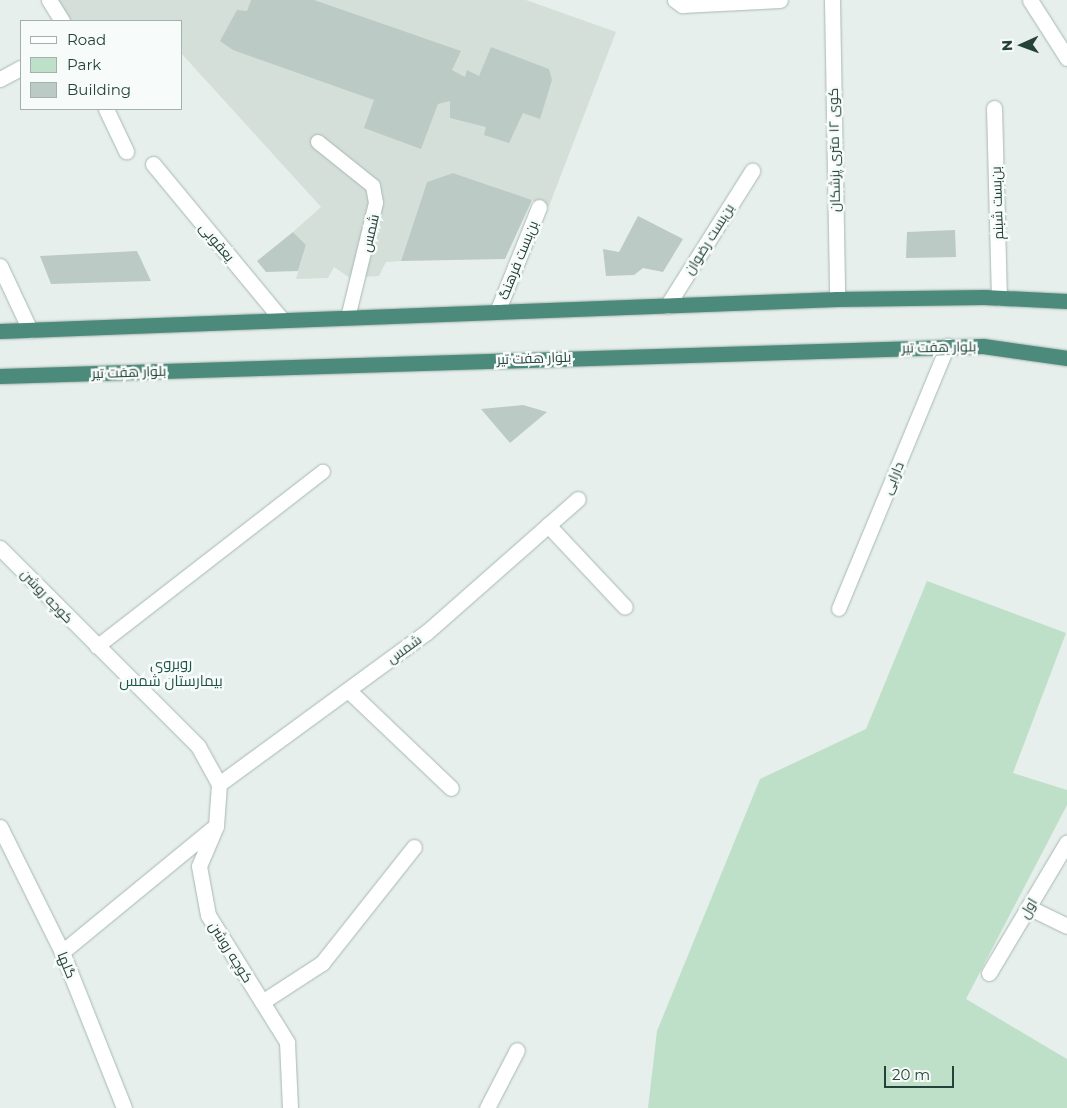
<!DOCTYPE html>
<meta charset="utf-8">
<style>
body{margin:0}
#map{position:relative;width:1067px;height:1108px;overflow:hidden;background:#e6efeb;font-family:Montserrat,Cairo,sans-serif}
div>[style]{position:absolute}
.built>*{inset:0;background:#d4dfda}
.green>*{inset:0;background:#bfe0c8}
.building>*{inset:0;background:#bbcac4}
.roads{filter:drop-shadow(0 0 1px #a8b8b2) drop-shadow(0 0 1px #a8b8b2)}
.service>*{height:14px;margin:-7px;padding:0 7px;transform-origin:7px;border-radius:7px;background:#fff}
.minor>*{height:15px;margin:-7.5px;padding:0 7.5px;transform-origin:7.5px;border-radius:7.5px;background:#fff}
.trunk>*{height:15px;margin:-7.5px;padding:0 7.5px;transform-origin:7.5px;border-radius:7.5px;background:#4c8a7c}
span{translate:-50% -50%;white-space:nowrap;text-align:center;line-height:1.15;-webkit-text-stroke:5px #f7fbf9;paint-order:stroke}
.street-label{font-size:14px;color:#24423a}
.neighbourhood-label{font-size:15px;color:#1f5548}
.legend{position:absolute;left:20px;top:20px;width:162px;height:90px;box-sizing:border-box;background:#f7fbf9;border:1px solid #a3b1ad;margin:0;padding:6px 9px;list-style:none;font-size:15px;color:#24423a}
.legend li{display:flex;align-items:center;gap:10px;height:25px}
.legend b{width:25px;border:1px solid #a3b1ad}
.north{position:absolute;left:997px;top:20px;width:50px;height:50px;-webkit-text-stroke:4px #f7fbf9;paint-order:stroke;rotate:268deg;font-size:14px;font-weight:700;line-height:20px;text-align:center;color:#24423a}
.north::after{content:'';display:block;margin:auto;width:18px;height:22px;background:#24423a;clip-path:polygon(50% 0,100% 100%,50% 72%,0 100%)}
.scale{position:absolute;left:884px;top:1066px;width:70px;height:22px;box-sizing:border-box;border:2px solid #24423a;border-top:0;padding-left:6px;font-size:15px;line-height:18px;white-space:nowrap;color:#24423a;-webkit-text-stroke:4px #f7fbf9;paint-order:stroke}
</style>
<div id="map">
<div class="built">
<div style="clip-path:polygon(59px 0,526px 0,616px 32px,549px 206px,453px 173px,427px 182px,401px 261px,386px 262px,379px 276px,350px 278px,334px 267px,328px 278px,296px 279px,306px 245px,293px 232px,321px 207px,181px 53px,181px 21px,71px 21px)"></div>
</div>
<div class="green">
<div style="clip-path:polygon(927px 581px,1066px 633px,1013px 773px,1067px 790px,1067px 805px,966px 999px,1067px 1059px,1067px 1108px,648px 1108px,657px 1031px,760px 779px,866px 729px)"></div>
</div>
<div class="building">
<div style="clip-path:polygon(251px 0,314px 0,461px 51px,452px 70px,465px 77px,467px 70px,479px 76px,491px 47px,549px 69px,552px 80px,540px 119px,523px 113px,509px 143px,484px 135px,486px 127px,450px 118px,450px 101px,438px 104px,421px 149px,364px 128px,374px 100px,233px 50px,220px 41px,237px 10px,247px 11px)"></div>
<div style="clip-path:polygon(453px 173px,532px 200px,505px 259px,401px 261px,427px 182px)"></div>
<div style="clip-path:polygon(638px 216px,683px 239px,663px 272px,643px 268px,634px 275px,606px 276px,603px 249px,619px 252px)"></div>
<div style="clip-path:polygon(955px 230px,956px 257px,906px 258px,907px 232px)"></div>
<div style="clip-path:polygon(293px 232px,306px 245px,298px 271px,266px 272px,257px 261px)"></div>
<div style="clip-path:polygon(137px 251px,151px 281px,51px 284px,40px 256px)"></div>
<div style="clip-path:polygon(523px 405px,547px 412px,510px 443px,481px 409px)"></div>
</div>
<div class="roads">
<div class="service">
<div style="left:318px;top:142px;width:70px;rotate:38.7deg"></div>
<div style="left:373px;top:186px;width:17px;rotate:80deg"></div>
<div style="left:376px;top:203px;width:118px;rotate:103.7deg"></div>
<div style="left:839px;top:609px;width:285px;rotate:-67.5deg"></div>
<div style="left:97px;top:647px;width:286px;rotate:-37.8deg"></div>
</div>
<div class="minor">
<div style="left:49px;top:0;width:25px;rotate:58deg"></div>
<div style="left:675px;top:0;width:9px;rotate:36deg"></div>
<div style="left:682px;top:5px;width:98px;rotate:-2.9deg"></div>
<div style="left:832px;top:0;width:299px;rotate:89deg"></div>
<div style="left:1030px;top:0;width:69px;rotate:57.5deg"></div>
<div style="left:0;top:79px;width:24px;rotate:-28deg"></div>
<div style="left:994px;top:108px;width:190px;rotate:88.5deg"></div>
<div style="left:106px;top:109px;width:47px;rotate:64.5deg"></div>
<div style="left:153px;top:164px;width:202px;rotate:50.4deg"></div>
<div style="left:0;top:266px;width:71px;rotate:64.9deg"></div>
<div style="left:667px;top:306px;width:160px;rotate:-57.8deg"></div>
<div style="left:497px;top:312px;width:113px;rotate:-68.2deg"></div>
<div style="left:548px;top:525px;width:112px;rotate:46.8deg"></div>
<div style="left:0;top:548px;width:280px;rotate:45deg"></div>
<div style="left:198px;top:746px;width:43px;rotate:61.1deg"></div>
<div style="left:219px;top:784px;width:42px;rotate:94.1deg"></div>
<div style="left:216px;top:826px;width:43px;rotate:113deg"></div>
<div style="left:199px;top:866px;width:50px;rotate:79.6deg"></div>
<div style="left:208px;top:915px;width:150px;rotate:58.1deg"></div>
<div style="left:287px;top:1042px;width:66px;rotate:87.4deg"></div>
<div style="left:348px;top:690px;width:142px;rotate:43.6deg"></div>
<div style="left:219px;top:784px;width:258px;rotate:-36.2deg"></div>
<div style="left:427px;top:632px;width:201px;rotate:-41.4deg"></div>
<div style="left:0;top:827px;width:140px;rotate:63.6deg"></div>
<div style="left:62px;top:952px;width:168px;rotate:68.3deg"></div>
<div style="left:1028px;top:907px;width:43px;rotate:26deg"></div>
<div style="left:62px;top:952px;width:195px;rotate:-39.4deg"></div>
<div style="left:989px;top:973px;width:152px;rotate:-59.2deg"></div>
<div style="left:262px;top:1002px;width:72px;rotate:-33deg"></div>
<div style="left:322px;top:963px;width:148px;rotate:-51.6deg"></div>
<div style="left:487px;top:1108px;width:65px;rotate:-62.7deg"></div>
</div>
<div class="trunk">
<div style="left:0;top:331px;width:838px;rotate:-2.19deg"></div>
<div style="left:837px;top:299px;width:147px;rotate:-0.8deg"></div>
<div style="left:984px;top:297px;width:83px;rotate:2.8deg"></div>
<div style="left:0;top:376px;width:983px;rotate:-1.75deg"></div>
<div style="left:983px;top:346px;width:85px;rotate:8.1deg"></div>
</div>
</div>
<div class="street-label">
<span style="left:834px;top:150px;rotate:-91deg">کوی ۱۲ متری پزشکان</span>
<span style="left:997px;top:203px;rotate:-92deg">بن‌بست شبنم</span>
<span style="left:370px;top:233px;rotate:-77deg">شمس</span>
<span style="left:709px;top:239px;rotate:-58deg">بن‌بست رضوان</span>
<span style="left:217px;top:242px;rotate:50deg">یعقوبی</span>
<span style="left:518px;top:260px;rotate:-68deg">بن‌بست فرهنگ</span>
<span style="left:939px;top:347px;rotate:-1deg">بلوار هفت تیر</span>
<span style="left:534px;top:358px;rotate:-2deg">بلوار هفت تیر</span>
<span style="left:129px;top:372px;rotate:-2deg">بلوار هفت تیر</span>
<span style="left:893px;top:478px;rotate:-67deg">دارابی</span>
<span style="left:47px;top:596px;rotate:46deg">کوچه روشن</span>
<span style="left:404px;top:649px;rotate:-36deg">شمس</span>
<span style="left:1028px;top:908px;rotate:-59deg">اول</span>
<span style="left:231px;top:952px;rotate:58deg">کوچه روشن</span>
<span style="left:67px;top:965px;rotate:68deg">گلها</span>
</div>
<div class="neighbourhood-label">
<span style="left:171px;top:672px">روبروی<br>بیمارستان شمس</span>
</div>
<ul class="legend">
<li><b style="height:6px;background:#fff"></b>Road</li>
<li><b style="height:14px;background:#bfe0c8"></b>Park</li>
<li><b style="height:14px;background:#bbcac4"></b>Building</li>
</ul>
<div class="north">N</div>
<div class="scale">20 m</div>
</div>
